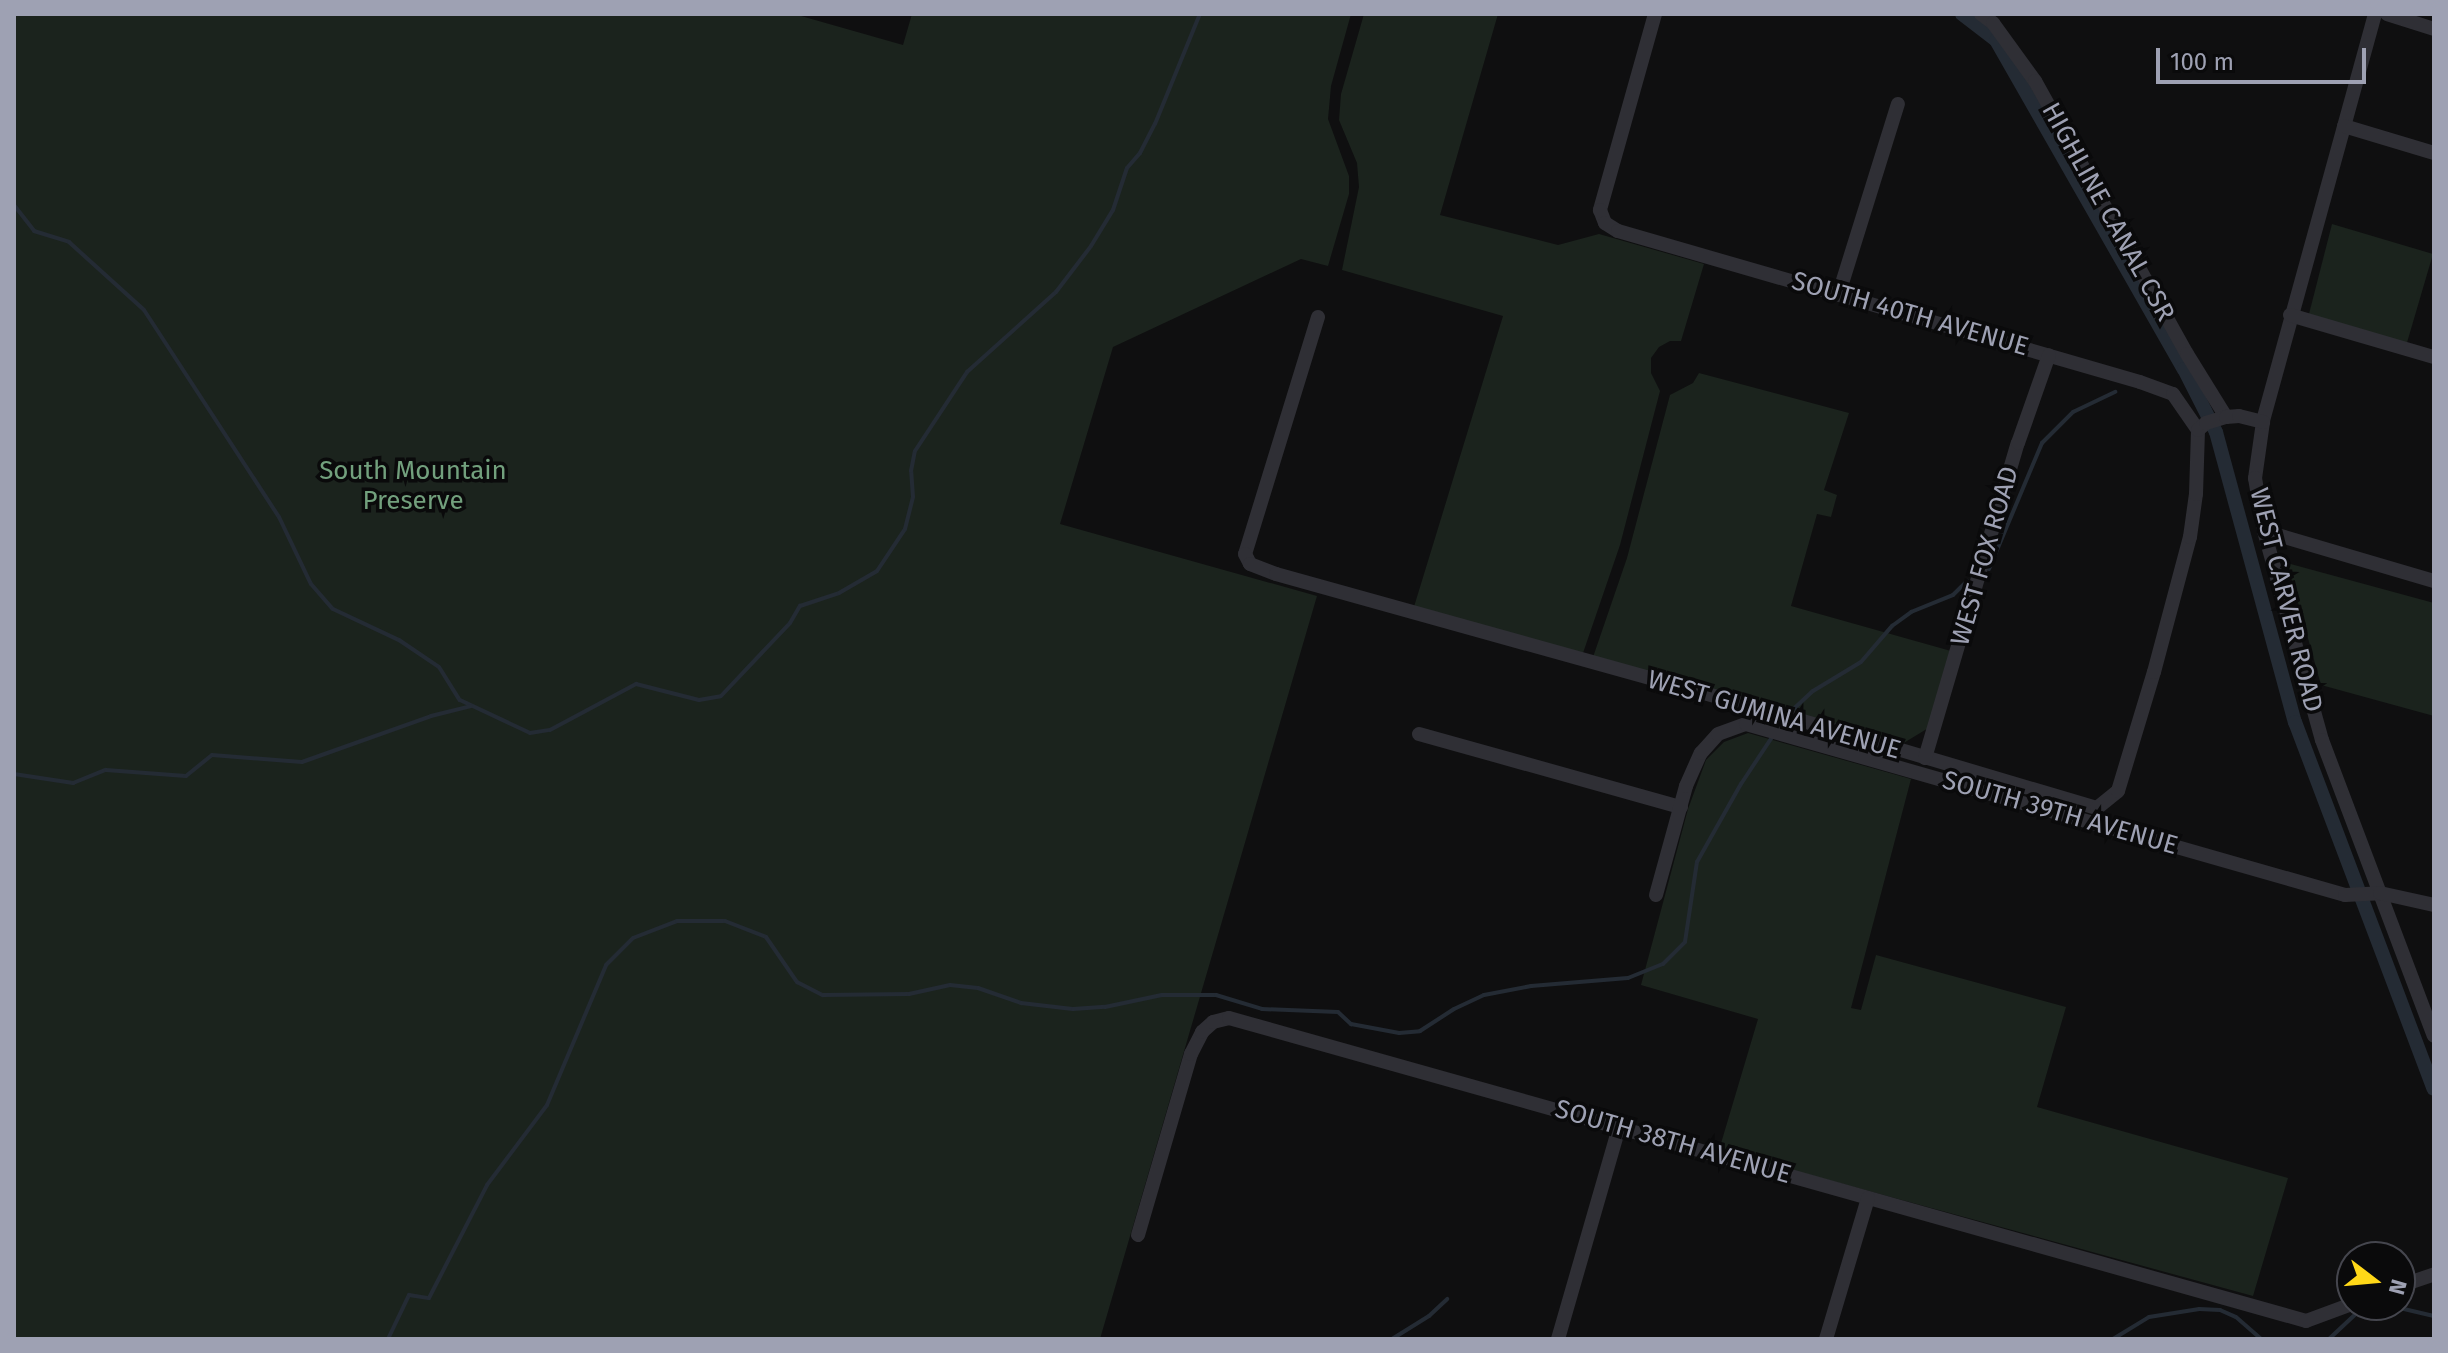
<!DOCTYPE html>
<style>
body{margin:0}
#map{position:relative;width:2448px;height:1353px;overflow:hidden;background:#0f0f10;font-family:"Fira Sans",sans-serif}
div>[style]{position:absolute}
.green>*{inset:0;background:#1b231d}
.stream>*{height:4px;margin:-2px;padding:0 2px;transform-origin:2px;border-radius:2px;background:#242b34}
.canal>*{height:14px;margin:-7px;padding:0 7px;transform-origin:7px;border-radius:7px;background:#242b34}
.minor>*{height:14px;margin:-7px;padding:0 7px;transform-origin:7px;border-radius:7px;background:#2f2f35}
span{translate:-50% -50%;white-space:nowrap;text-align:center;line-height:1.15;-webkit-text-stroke:7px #0a0a0b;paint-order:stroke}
.street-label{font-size:26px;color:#9ea1b3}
.park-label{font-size:26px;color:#72a07d}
.frame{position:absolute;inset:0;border:16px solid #9ea1b3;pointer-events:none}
.north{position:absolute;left:2336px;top:1241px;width:80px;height:80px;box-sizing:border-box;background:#0a0a0b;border:2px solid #45464e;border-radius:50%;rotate:106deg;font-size:22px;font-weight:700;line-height:32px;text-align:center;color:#9ea1b3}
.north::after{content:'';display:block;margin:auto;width:28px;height:36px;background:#ffd818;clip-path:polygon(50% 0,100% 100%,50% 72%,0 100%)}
.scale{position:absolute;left:2156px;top:48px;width:210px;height:36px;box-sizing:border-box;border:4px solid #9ea1b3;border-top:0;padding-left:10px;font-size:24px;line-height:28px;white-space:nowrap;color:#9ea1b3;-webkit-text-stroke:6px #0a0a0b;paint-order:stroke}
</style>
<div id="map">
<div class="green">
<div style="clip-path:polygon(14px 14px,794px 14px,903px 45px,912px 14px,1351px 14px,1331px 86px,1328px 119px,1349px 176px,1349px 194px,1328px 266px,1301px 259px,1113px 347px,1060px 524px,1317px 596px,1100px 1339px,14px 1339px)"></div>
<div style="clip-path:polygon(1364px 14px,1498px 14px,1440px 215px,1558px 245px,1599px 234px,1704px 264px,1681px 341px,1670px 341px,1659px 347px,1651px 358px,1651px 373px,1660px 391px,1620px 545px,1582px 656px,1413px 610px,1503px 316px,1342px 270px,1359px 187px,1357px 163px,1339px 120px,1341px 94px)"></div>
<div style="clip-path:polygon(2332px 224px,2433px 254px,2406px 346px,2309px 314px)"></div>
<div style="clip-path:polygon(1699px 373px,1849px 413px,1824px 490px,1837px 495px,1831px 517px,1817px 514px,1791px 606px,1951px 651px,1930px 727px,1902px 744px,1592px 660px,1627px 558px,1670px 395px,1693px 383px)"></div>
<div style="clip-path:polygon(2287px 563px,2434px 603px,2434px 716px,2321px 685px)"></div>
<div style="clip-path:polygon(1748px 733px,1911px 779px,1851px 1008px,1861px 1010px,1876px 955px,2066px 1007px,2037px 1107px,2288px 1178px,2253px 1296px,1719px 1150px,1758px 1019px,1641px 985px,1688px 809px,1706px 760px,1724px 742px)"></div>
</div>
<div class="stream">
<div style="left:14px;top:205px;width:33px;rotate:52deg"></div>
<div style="left:34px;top:231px;width:37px;rotate:17deg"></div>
<div style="left:69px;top:242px;width:101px;rotate:42.2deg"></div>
<div style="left:144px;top:310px;width:247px;rotate:56.9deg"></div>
<div style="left:279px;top:517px;width:74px;rotate:64.5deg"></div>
<div style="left:311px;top:584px;width:33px;rotate:49deg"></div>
<div style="left:333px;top:609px;width:73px;rotate:25.2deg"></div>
<div style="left:399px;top:640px;width:48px;rotate:34deg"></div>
<div style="left:439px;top:667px;width:39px;rotate:58deg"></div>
<div style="left:460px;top:700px;width:77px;rotate:25.2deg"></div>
<div style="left:530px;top:733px;width:20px;rotate:-9deg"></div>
<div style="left:550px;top:730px;width:98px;rotate:-28.1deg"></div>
<div style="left:636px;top:684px;width:65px;rotate:14.3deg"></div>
<div style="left:699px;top:700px;width:22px;rotate:-10deg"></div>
<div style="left:721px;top:696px;width:100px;rotate:-46.6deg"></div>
<div style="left:790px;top:623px;width:20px;rotate:-60deg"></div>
<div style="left:800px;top:606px;width:41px;rotate:-18.4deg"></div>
<div style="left:839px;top:593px;width:44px;rotate:-30.1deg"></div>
<div style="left:877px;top:571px;width:50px;rotate:-56.3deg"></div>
<div style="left:905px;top:529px;width:33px;rotate:-76deg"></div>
<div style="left:913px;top:497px;width:26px;rotate:-94deg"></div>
<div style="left:911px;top:471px;width:20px;rotate:-79deg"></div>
<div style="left:915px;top:451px;width:95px;rotate:-56.6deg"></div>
<div style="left:967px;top:372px;width:120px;rotate:-42deg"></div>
<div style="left:1056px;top:292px;width:58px;rotate:-52.7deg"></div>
<div style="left:1091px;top:246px;width:42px;rotate:-58.6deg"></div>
<div style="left:1113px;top:210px;width:44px;rotate:-71.6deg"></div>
<div style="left:1127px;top:168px;width:20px;rotate:-49deg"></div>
<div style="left:1140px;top:153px;width:33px;rotate:-63deg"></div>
<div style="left:1155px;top:124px;width:119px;rotate:-67.8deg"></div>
<div style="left:1989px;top:569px;width:137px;rotate:-67.2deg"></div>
<div style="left:2042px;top:443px;width:44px;rotate:-45deg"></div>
<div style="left:2073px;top:412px;width:47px;rotate:-25.5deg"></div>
<div style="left:14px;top:774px;width:60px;rotate:8.7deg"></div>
<div style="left:73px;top:783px;width:35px;rotate:-22deg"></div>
<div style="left:106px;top:770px;width:80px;rotate:4.3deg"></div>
<div style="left:186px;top:776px;width:33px;rotate:-39deg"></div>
<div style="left:212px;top:755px;width:90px;rotate:4.4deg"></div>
<div style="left:302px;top:762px;width:137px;rotate:-19.6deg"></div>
<div style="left:431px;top:716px;width:41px;rotate:-14deg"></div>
<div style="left:2387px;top:1305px;width:48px;rotate:13.2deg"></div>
<div style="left:388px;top:1339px;width:49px;rotate:-64.5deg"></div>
<div style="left:409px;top:1295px;width:20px;rotate:9deg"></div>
<div style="left:429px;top:1298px;width:127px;rotate:-62.8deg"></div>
<div style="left:487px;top:1185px;width:100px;rotate:-53.1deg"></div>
<div style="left:547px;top:1105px;width:152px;rotate:-67.1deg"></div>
<div style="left:606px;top:965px;width:38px;rotate:-45deg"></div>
<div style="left:633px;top:938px;width:47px;rotate:-21.1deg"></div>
<div style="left:677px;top:921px;width:48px"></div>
<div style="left:725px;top:921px;width:44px;rotate:21.3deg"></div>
<div style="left:766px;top:937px;width:55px;rotate:55.4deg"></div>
<div style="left:797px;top:982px;width:29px;rotate:27deg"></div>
<div style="left:823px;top:995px;width:86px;rotate:-0.7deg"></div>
<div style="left:909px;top:994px;width:42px;rotate:-12.4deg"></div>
<div style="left:950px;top:985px;width:28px;rotate:6deg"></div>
<div style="left:978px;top:988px;width:46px;rotate:19.2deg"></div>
<div style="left:1021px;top:1003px;width:52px;rotate:6.6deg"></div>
<div style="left:1073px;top:1009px;width:32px;rotate:-4deg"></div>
<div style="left:1105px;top:1007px;width:58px;rotate:-11.9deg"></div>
<div style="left:1162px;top:995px;width:54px"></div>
<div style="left:1216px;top:995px;width:48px;rotate:16.9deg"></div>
<div style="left:1262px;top:1009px;width:76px;rotate:2.3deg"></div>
<div style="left:1338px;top:1012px;width:18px;rotate:43deg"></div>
<div style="left:1351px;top:1024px;width:49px;rotate:10.6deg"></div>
<div style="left:1399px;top:1033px;width:21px;rotate:-5deg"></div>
<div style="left:1420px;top:1031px;width:40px;rotate:-32.9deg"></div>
<div style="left:1454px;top:1009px;width:33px;rotate:-25deg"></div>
<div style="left:1484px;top:995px;width:48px;rotate:-10.8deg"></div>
<div style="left:1531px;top:986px;width:97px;rotate:-4.7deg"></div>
<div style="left:1628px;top:978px;width:38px;rotate:-22deg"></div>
<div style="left:1663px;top:964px;width:31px;rotate:-45deg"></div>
<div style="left:1685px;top:942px;width:81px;rotate:-81.5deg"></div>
<div style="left:1697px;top:862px;width:90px;rotate:-60.6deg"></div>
<div style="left:1741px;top:784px;width:82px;rotate:-56.5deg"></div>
<div style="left:1786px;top:716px;width:37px;rotate:-43deg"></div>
<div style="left:1813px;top:691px;width:56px;rotate:-31.1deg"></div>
<div style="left:1861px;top:662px;width:48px;rotate:-49.3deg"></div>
<div style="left:1892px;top:626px;width:24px;rotate:-36deg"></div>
<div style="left:1911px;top:612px;width:45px;rotate:-22deg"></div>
<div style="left:1953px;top:595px;width:20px;rotate:-45deg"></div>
<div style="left:1392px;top:1339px;width:44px;rotate:-31.9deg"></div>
<div style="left:1429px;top:1316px;width:25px;rotate:-43deg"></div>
<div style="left:2113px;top:1339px;width:42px;rotate:-31.4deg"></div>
<div style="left:2149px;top:1317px;width:51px;rotate:-9.1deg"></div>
<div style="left:2199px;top:1309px;width:21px;rotate:3deg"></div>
<div style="left:2220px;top:1310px;width:17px;rotate:24deg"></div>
<div style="left:2236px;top:1317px;width:33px;rotate:41deg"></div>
<div style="left:2329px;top:1339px;width:42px;rotate:-43.1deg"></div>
<div style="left:2360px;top:1310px;width:25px;rotate:-11deg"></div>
</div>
<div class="canal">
<div style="left:1962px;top:14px;width:43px;rotate:37.4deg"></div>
<div style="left:1996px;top:40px;width:379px;rotate:60.3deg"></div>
<div style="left:2184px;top:369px;width:71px;rotate:63.1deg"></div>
<div style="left:2216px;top:432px;width:301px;rotate:74.8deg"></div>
<div style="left:2295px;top:722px;width:392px;rotate:69.3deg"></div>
</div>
<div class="minor">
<div style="left:1655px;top:14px;width:204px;rotate:105.7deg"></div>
<div style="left:1600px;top:210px;width:14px;rotate:69deg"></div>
<div style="left:1605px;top:223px;width:15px;rotate:32deg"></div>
<div style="left:1618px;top:231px;width:543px;rotate:16.13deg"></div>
<div style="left:2140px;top:382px;width:35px;rotate:20deg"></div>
<div style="left:2173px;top:394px;width:44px;rotate:55.2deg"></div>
<div style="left:1981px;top:14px;width:15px;rotate:37deg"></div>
<div style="left:1993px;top:23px;width:72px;rotate:54.1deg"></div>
<div style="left:2035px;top:81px;width:312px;rotate:60.9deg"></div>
<div style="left:2187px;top:354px;width:74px;rotate:58.2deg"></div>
<div style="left:2375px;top:14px;width:423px;rotate:105.4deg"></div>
<div style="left:2263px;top:422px;width:57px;rotate:98.1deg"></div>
<div style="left:2255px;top:478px;width:54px;rotate:80.4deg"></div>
<div style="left:2264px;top:531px;width:217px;rotate:74.5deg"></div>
<div style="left:2322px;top:740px;width:316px;rotate:69.3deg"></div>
<div style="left:2387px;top:14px;width:49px;rotate:17.7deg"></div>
<div style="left:2344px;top:126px;width:94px;rotate:16.7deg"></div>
<div style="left:1839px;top:293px;width:198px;rotate:-72.7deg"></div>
<div style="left:2290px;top:315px;width:150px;rotate:16.3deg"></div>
<div style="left:1318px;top:317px;width:248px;rotate:107.1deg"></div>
<div style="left:1245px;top:554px;width:11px;rotate:63deg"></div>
<div style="left:1250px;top:564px;width:28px;rotate:21deg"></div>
<div style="left:1276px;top:574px;width:529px;rotate:15.56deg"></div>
<div style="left:1786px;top:716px;width:324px;rotate:16.5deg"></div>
<div style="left:2097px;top:808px;width:27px;rotate:-39deg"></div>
<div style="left:2118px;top:791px;width:124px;rotate:-73.2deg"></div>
<div style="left:2154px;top:672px;width:140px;rotate:-75.1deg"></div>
<div style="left:2190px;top:537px;width:43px;rotate:-82.1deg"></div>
<div style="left:2196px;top:494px;width:64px;rotate:-88.2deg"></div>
<div style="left:2198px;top:430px;width:11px;rotate:-41deg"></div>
<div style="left:2206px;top:423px;width:21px;rotate:-17deg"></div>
<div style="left:2226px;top:417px;width:13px;rotate:-4deg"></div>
<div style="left:2239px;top:416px;width:25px;rotate:14deg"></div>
<div style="left:2264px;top:531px;width:177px;rotate:16.4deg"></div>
<div style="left:1419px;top:734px;width:272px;rotate:15.6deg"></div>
<div style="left:1925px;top:758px;width:328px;rotate:-73.6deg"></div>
<div style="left:2018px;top:443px;width:93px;rotate:-70.6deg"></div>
<div style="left:1656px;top:895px;width:113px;rotate:-74.6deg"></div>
<div style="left:1686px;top:786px;width:36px;rotate:-66deg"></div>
<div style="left:1701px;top:753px;width:25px;rotate:-48deg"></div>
<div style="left:1718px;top:734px;width:30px;rotate:-20deg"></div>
<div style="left:1746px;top:724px;width:623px;rotate:15.93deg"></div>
<div style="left:2345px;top:895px;width:35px;rotate:-3deg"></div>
<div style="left:2380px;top:893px;width:55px;rotate:12.5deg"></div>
<div style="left:1138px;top:1235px;width:189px;rotate:-73.7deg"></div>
<div style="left:1191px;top:1054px;width:25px;rotate:-63deg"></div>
<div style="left:1202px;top:1032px;width:15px;rotate:-42deg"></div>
<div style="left:1213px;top:1022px;width:16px;rotate:-14deg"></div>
<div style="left:1229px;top:1018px;width:1119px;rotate:15.71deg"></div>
<div style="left:2306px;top:1321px;width:49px;rotate:-20.3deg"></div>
<div style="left:2400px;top:1286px;width:36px;rotate:-19deg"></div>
<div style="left:1558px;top:1339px;width:221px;rotate:-73.9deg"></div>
<div style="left:1826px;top:1339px;width:147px;rotate:-73.4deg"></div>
</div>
<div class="street-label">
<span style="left:2108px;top:212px;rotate:61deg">HIGHLINE CANAL CSR</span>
<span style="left:1910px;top:314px;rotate:16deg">SOUTH 40TH AVENUE</span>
<span style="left:1985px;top:556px;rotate:-74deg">WEST FOX ROAD</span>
<span style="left:2286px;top:600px;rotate:76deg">WEST CARVER ROAD</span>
<span style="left:1774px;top:715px;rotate:16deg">WEST GUMINA AVENUE</span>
<span style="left:2060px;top:813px;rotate:16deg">SOUTH 39TH AVENUE</span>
<span style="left:1673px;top:1142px;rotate:16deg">SOUTH 38TH AVENUE</span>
</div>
<div class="park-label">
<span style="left:413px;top:486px">South Mountain<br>Preserve</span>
</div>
<div class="frame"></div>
<div class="north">N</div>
<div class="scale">100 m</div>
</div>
